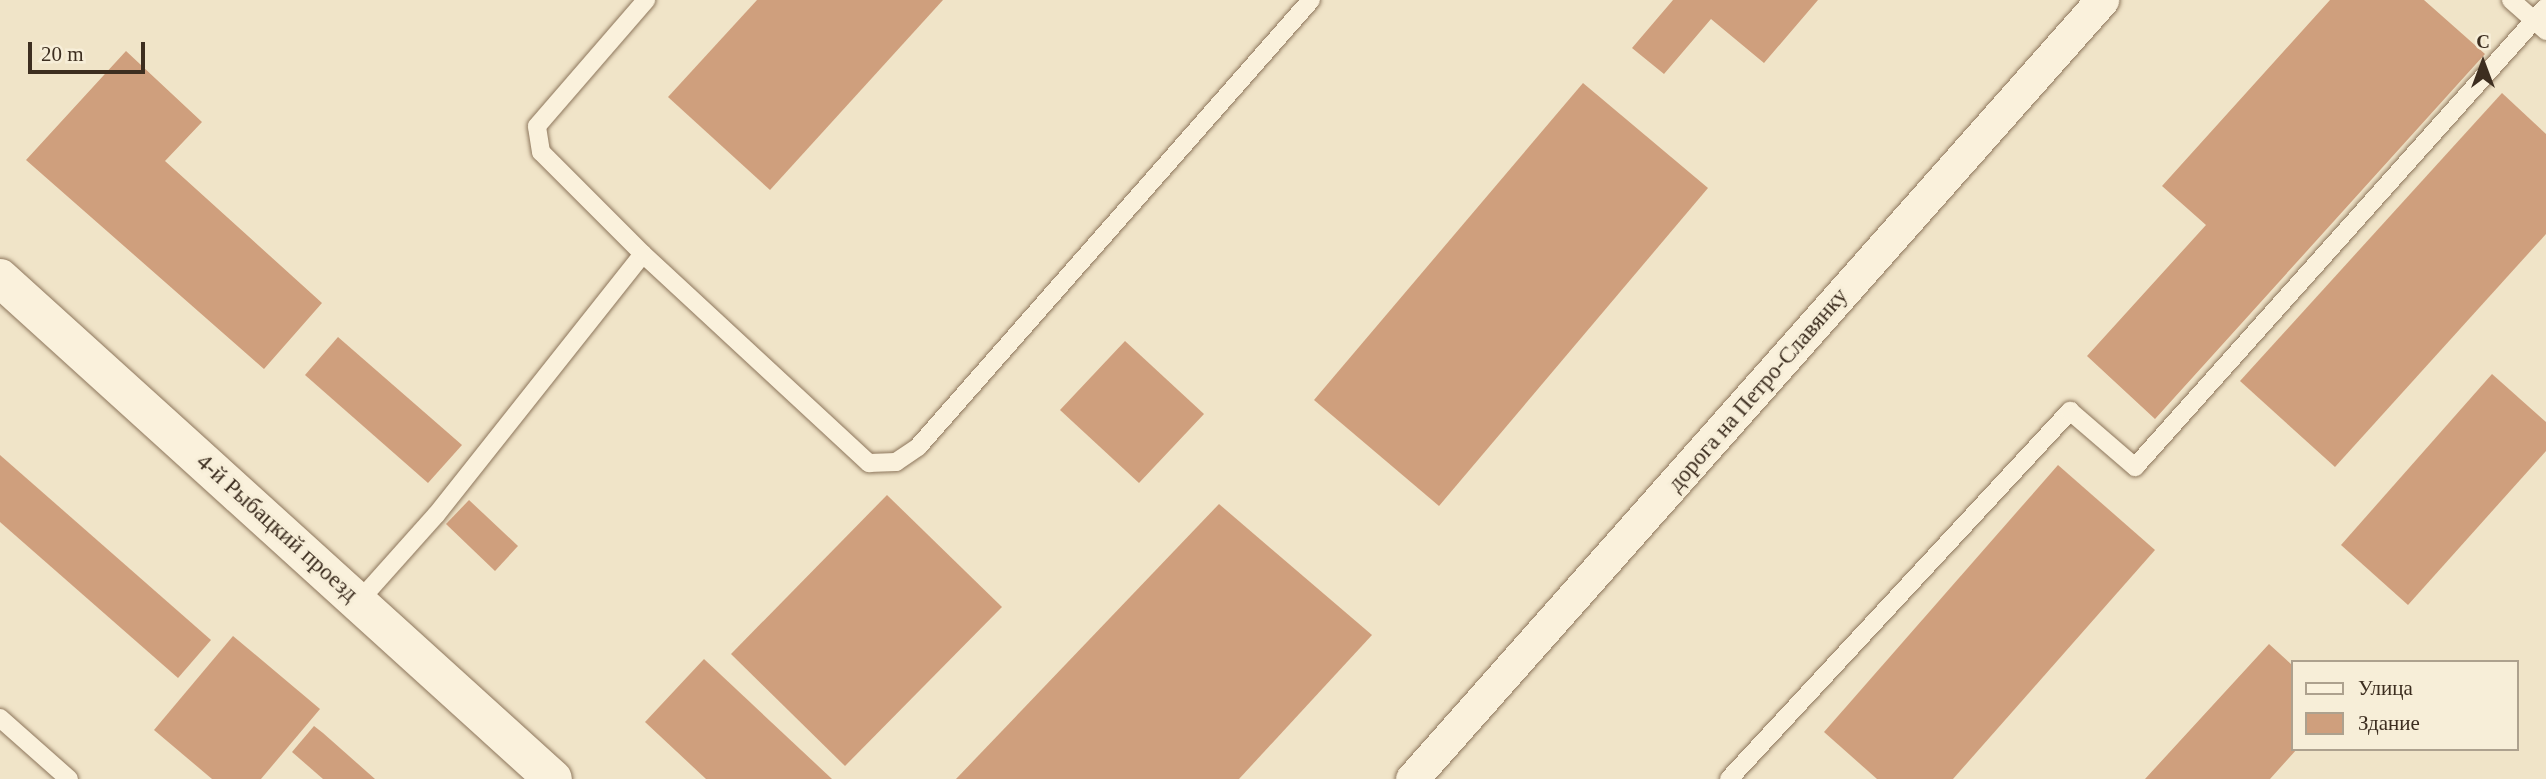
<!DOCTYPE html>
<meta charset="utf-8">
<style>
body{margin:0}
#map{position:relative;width:2546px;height:779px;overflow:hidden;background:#f0e4c8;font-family:Georgia,serif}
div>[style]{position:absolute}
.building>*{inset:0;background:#cf9f7d}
.roads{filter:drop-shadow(0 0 2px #8d765c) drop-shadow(0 0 2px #8d765c)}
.service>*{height:18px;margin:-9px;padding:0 9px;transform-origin:9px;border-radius:9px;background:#faf1dc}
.minor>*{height:33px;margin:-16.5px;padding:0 16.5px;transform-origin:16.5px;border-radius:16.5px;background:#faf1dc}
.tertiary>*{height:38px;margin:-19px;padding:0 19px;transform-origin:19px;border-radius:19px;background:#faf1dc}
span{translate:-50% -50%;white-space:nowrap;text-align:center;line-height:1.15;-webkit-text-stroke:6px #f7eed8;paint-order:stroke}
.street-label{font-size:23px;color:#3d2e20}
.legend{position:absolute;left:2291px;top:660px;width:228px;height:91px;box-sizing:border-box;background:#f7eed8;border:2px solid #ada18e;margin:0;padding:9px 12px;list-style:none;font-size:21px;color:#3d2e20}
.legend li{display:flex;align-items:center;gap:14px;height:35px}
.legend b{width:35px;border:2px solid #ada18e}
.north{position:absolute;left:2448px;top:28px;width:70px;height:70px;-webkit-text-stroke:5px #f7eed8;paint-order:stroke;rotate:0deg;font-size:19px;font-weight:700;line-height:28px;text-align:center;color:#3d2e20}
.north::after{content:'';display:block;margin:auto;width:24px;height:32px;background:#3d2e20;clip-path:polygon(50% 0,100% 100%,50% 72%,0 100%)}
.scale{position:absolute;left:28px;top:42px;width:117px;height:32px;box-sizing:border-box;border:4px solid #3d2e20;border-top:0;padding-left:9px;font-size:21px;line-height:24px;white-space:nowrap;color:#3d2e20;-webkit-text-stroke:5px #f7eed8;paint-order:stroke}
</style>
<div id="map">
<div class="building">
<div style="clip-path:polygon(757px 0,943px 0,770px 190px,668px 97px)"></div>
<div style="clip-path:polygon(1673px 0,1818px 0,1764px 63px,1711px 19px,1664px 74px,1632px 48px)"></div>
<div style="clip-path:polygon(2330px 0,2424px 0,2485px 54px,2155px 419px,2087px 356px,2206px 225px,2162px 186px)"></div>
<div style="clip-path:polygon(126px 51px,202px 122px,165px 161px,322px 303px,264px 369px,26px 160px)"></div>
<div style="clip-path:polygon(1583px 83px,1708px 188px,1439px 506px,1314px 400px)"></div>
<div style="clip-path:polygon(2502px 93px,2546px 134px,2546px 234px,2335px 467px,2240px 381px)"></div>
<div style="clip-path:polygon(338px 337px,462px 445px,428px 483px,305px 375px)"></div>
<div style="clip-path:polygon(1125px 341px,1204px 414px,1139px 483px,1060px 410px)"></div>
<div style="clip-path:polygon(2492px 374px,2546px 422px,2546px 451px,2408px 605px,2341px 545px)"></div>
<div style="clip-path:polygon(0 455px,211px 640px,178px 678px,0 522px)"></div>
<div style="clip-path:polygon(2058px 465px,2155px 550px,1953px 779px,1877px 779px,1824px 732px)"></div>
<div style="clip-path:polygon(887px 495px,1002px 607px,845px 766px,731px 654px)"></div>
<div style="clip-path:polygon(469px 500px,518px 546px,495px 571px,446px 524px)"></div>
<div style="clip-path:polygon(1219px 504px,1372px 635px,1239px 779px,956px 779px)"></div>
<div style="clip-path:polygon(233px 636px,320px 709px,261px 779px,212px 779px,154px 730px)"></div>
<div style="clip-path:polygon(2269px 644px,2292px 665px,2292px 749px,2297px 749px,2270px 779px,2145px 779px)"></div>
<div style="clip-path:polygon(704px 659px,832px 779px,706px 779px,645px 722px)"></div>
<div style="clip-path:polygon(314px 726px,323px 733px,375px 779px,323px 779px,292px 752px)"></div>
</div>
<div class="roads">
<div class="service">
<div style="left:2511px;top:0;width:47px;rotate:41.5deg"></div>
<div style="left:643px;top:254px;width:308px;rotate:42.8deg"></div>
<div style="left:869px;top:463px;width:27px;rotate:-2deg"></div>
<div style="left:896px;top:462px;width:27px;rotate:-34deg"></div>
<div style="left:918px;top:447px;width:595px;rotate:-48.68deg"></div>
<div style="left:359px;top:601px;width:115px;rotate:-48.2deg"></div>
<div style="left:436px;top:515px;width:333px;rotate:-51.6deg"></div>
<div style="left:643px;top:254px;width:144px;rotate:-135deg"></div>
<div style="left:541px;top:152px;width:26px;rotate:-99deg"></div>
<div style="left:537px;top:126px;width:167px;rotate:-49.1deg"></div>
<div style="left:0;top:718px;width:92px;rotate:41.5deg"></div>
<div style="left:1729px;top:779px;width:502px;rotate:-47.18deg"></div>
<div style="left:2070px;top:411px;width:86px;rotate:40.7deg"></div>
<div style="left:2135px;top:467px;width:617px;rotate:-48.22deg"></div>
</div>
<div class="minor">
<div style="left:1412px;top:779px;width:1041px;rotate:-48.47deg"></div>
</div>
<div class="tertiary">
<div style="left:0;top:278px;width:746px;rotate:42.18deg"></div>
</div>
</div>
<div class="street-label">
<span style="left:1758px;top:390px;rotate:-49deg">дорога на Петро-Славянку</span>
<span style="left:277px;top:528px;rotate:42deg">4-й Рыбацкий проезд</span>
</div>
<ul class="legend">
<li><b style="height:9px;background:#faf1dc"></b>Улица</li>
<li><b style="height:19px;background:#cf9f7d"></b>Здание</li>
</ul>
<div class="north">С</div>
<div class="scale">20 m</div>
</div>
